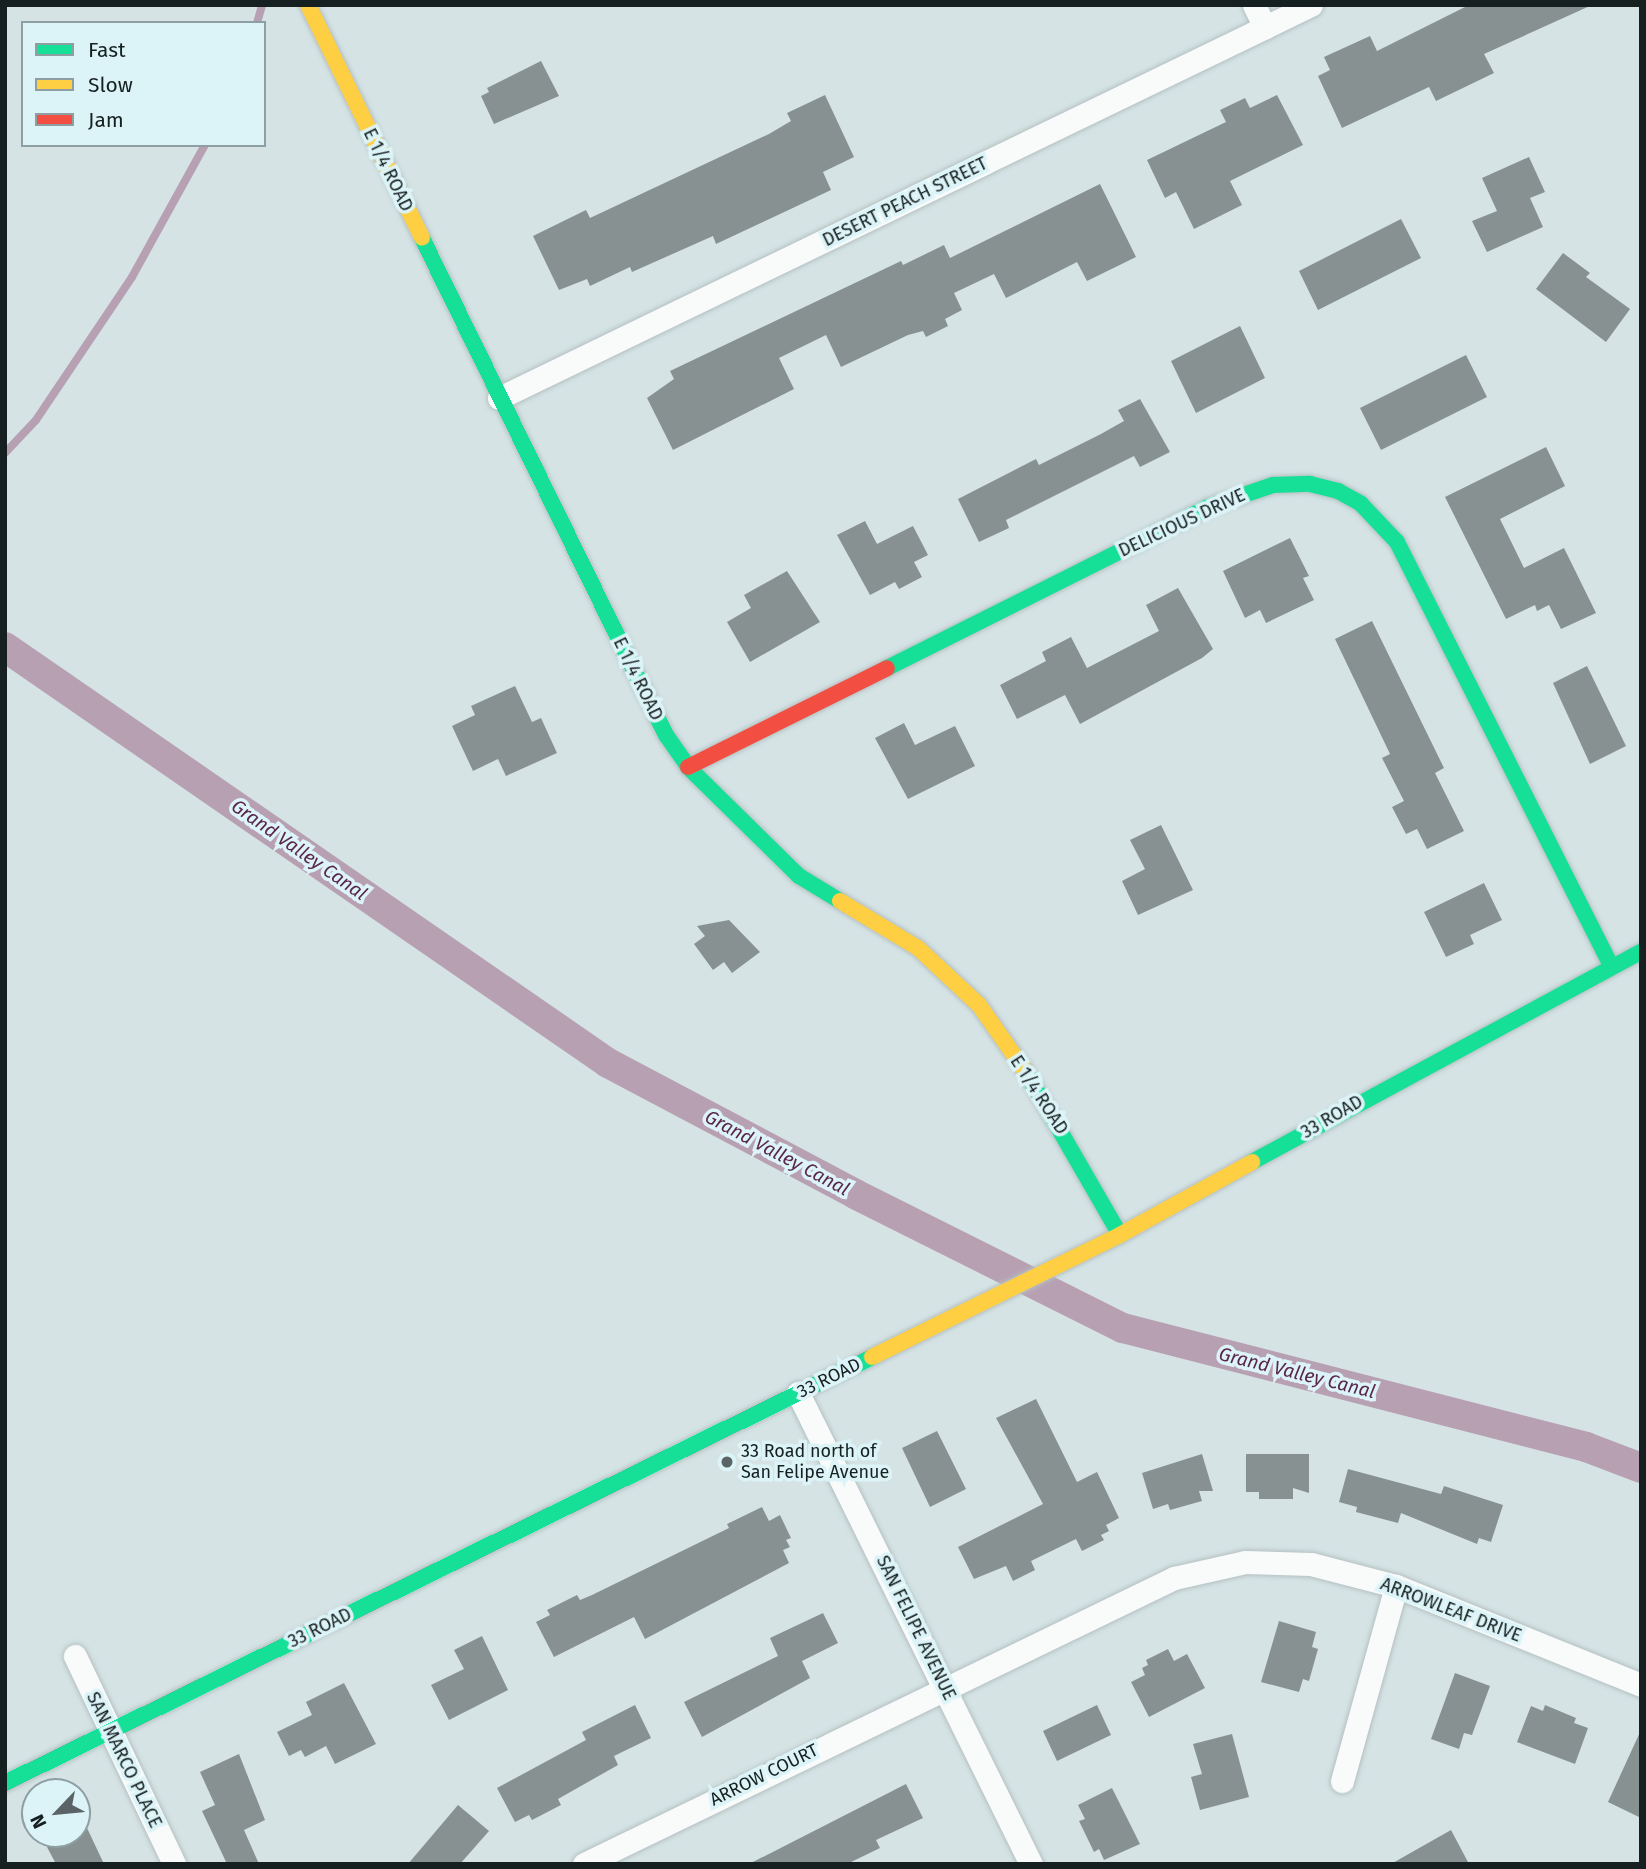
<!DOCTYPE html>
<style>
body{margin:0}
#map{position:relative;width:1646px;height:1869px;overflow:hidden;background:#d5e3e5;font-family:"Fira Sans",sans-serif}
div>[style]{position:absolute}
.stream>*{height:8px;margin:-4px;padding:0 4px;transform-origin:4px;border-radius:4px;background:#b8a0b3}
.canal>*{height:30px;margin:-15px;padding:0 15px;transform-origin:15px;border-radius:15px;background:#b8a0b3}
.building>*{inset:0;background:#879192}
.roads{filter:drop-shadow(0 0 2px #b5c0c1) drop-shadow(0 0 2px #b5c0c1)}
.street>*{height:23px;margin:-11.5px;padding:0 11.5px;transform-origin:11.5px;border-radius:11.5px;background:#f9fbfb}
.fast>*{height:16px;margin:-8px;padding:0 8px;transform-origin:8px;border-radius:8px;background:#16e098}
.slow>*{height:16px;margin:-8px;padding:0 8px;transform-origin:8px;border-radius:8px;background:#ffcf43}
.jam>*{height:16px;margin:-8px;padding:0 8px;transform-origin:8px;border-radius:8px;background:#f24e42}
.dots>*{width:19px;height:19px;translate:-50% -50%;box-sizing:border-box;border:4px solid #dcf4f8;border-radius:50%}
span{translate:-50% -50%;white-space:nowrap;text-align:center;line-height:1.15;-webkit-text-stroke:7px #dcf4f8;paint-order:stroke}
.street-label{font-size:18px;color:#172021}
.poi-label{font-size:18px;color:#172021}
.left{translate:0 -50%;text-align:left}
.water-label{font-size:19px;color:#5b264c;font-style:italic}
.frame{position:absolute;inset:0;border:7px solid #172021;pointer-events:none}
.legend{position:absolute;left:21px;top:21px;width:245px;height:126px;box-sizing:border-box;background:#dcf4f8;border:2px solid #8d9fa2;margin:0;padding:9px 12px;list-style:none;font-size:21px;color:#172021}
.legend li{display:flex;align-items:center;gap:14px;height:35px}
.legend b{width:35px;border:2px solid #8d9fa2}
.north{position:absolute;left:21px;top:1778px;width:70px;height:70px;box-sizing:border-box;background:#dcf4f8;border:2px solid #8d9fa2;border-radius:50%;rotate:244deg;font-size:19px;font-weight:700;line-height:28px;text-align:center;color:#172021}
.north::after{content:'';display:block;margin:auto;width:24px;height:32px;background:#5a6466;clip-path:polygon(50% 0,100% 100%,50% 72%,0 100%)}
</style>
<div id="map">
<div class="stream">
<div style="left:257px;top:23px;width:19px;rotate:-74deg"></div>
<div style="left:5px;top:453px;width:45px;rotate:-46.8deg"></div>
<div style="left:36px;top:420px;width:172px;rotate:-56.1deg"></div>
<div style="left:132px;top:277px;width:151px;rotate:-61.1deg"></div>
</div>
<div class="canal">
<div style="left:5px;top:647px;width:733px;rotate:34.6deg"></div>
<div style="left:608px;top:1063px;width:280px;rotate:27.9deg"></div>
<div style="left:855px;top:1194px;width:300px;rotate:26.6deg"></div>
<div style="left:1123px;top:1328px;width:478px;rotate:14.4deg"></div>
<div style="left:1586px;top:1447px;width:59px;rotate:20.9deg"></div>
</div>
<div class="building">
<div style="clip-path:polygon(1469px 5px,1592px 5px,1484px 54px,1494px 73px,1436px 101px,1429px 87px,1342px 128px,1318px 76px,1330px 70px,1324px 57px,1370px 36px,1377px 51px)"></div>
<div style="clip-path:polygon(541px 61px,559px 96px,494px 124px,481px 96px,489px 92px,487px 88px)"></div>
<div style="clip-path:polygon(825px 95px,854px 157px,823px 172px,831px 190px,716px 244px,713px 236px,632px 272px,630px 267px,590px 286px,587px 279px,559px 290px,533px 236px,586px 210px,590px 218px,769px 134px,791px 121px,787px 113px)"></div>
<div style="clip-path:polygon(1277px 95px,1303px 145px,1230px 181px,1242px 205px,1194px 229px,1176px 192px,1165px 198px,1147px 160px,1226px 122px,1220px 110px,1245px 98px,1250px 108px)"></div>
<div style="clip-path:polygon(1529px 157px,1545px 192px,1530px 198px,1543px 227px,1487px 252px,1472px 221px,1497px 211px,1482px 178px)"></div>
<div style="clip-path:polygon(1100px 184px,1136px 257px,1087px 281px,1077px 262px,1006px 298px,994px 274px,954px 293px,962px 310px,945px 319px,948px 326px,926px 337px,923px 331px,908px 335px,841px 367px,826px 335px,779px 358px,794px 389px,673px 450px,647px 398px,674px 379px,670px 371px,901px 261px,903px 265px,944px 245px,950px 258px)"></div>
<div style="clip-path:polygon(1401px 219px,1421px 258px,1318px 310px,1299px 271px)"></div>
<div style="clip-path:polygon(1563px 253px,1590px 273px,1586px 277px,1630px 309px,1606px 342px,1536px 289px)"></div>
<div style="clip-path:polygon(1240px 326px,1265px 378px,1196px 413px,1171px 361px)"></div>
<div style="clip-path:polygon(1466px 355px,1487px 397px,1381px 450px,1360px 408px)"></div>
<div style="clip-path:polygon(1140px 399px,1170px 452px,1140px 467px,1134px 456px,1006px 520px,1009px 528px,979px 542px,958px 499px,1036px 459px,1039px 465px,1101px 434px,1124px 421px,1118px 410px)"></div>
<div style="clip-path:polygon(1546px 447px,1565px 486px,1500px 519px,1524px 568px,1564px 548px,1596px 613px,1561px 629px,1549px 605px,1537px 611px,1535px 605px,1506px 619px,1445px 497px)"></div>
<div style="clip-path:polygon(865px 521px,877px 544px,913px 526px,928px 555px,914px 562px,922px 577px,899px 589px,895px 582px,870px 595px,837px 535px)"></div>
<div style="clip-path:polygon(1290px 538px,1309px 576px,1303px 578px,1314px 600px,1266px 623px,1260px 610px,1245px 618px,1223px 571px)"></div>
<div style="clip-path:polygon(787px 571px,820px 622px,750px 662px,727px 622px,751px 608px,744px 595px)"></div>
<div style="clip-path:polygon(1178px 588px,1213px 649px,1202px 658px,1080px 724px,1065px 695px,1017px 719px,1000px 685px,1046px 661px,1042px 652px,1071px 637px,1087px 668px,1159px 631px,1146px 605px)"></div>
<div style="clip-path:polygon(1372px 621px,1444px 768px,1435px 773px,1464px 831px,1427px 849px,1417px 829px,1406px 834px,1392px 807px,1404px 801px,1382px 758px,1390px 754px,1335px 639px)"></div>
<div style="clip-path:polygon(1587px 666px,1626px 746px,1590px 764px,1553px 683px)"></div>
<div style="clip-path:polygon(515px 686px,532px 722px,541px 718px,557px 753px,506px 776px,498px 759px,473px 771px,452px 726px,475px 715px,471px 706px)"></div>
<div style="clip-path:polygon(904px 723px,915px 745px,955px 726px,975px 766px,908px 799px,875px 738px)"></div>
<div style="clip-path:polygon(1161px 825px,1193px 890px,1138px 915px,1122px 881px,1145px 869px,1130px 840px)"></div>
<div style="clip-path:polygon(1484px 883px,1502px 920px,1470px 935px,1474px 944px,1446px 957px,1424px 912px)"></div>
<div style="clip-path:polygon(729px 920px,760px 952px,732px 973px,724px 962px,713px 970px,694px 944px,705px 936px,697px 926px)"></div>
<div style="clip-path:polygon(1036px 1399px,1077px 1482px,1097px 1472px,1119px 1518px,1106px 1525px,1109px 1531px,1101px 1535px,1104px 1540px,1082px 1551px,1076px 1539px,1031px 1561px,1035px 1570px,1013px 1581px,1006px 1566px,974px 1579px,958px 1547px,1043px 1504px,996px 1418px)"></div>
<div style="clip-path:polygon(937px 1431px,966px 1489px,930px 1507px,902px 1448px)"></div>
<div style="clip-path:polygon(1202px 1454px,1213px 1491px,1199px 1491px,1202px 1501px,1170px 1510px,1168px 1504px,1153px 1509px,1142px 1473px)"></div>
<div style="clip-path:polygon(1246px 1454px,1309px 1454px,1309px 1493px,1293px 1488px,1293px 1499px,1259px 1499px,1259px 1492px,1246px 1492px)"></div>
<div style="clip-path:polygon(1348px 1469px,1441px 1494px,1444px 1486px,1503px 1505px,1491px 1542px,1479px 1538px,1477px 1544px,1401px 1513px,1398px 1523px,1356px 1512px,1357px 1507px,1339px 1502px)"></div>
<div style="clip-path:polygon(762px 1507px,769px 1521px,780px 1515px,791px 1538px,786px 1540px,790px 1547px,783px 1550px,789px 1563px,645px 1639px,634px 1617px,554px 1657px,536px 1622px,550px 1615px,547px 1610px,577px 1595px,580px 1600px,592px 1595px,729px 1528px,727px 1524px)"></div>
<div style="clip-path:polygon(823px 1613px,838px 1643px,802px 1661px,810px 1678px,702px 1737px,684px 1702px,778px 1656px,770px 1638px)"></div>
<div style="clip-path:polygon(1279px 1621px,1316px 1632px,1312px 1647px,1318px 1649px,1309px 1681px,1303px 1679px,1299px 1692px,1261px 1682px)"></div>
<div style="clip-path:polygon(482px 1636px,508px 1690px,449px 1720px,431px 1685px,464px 1669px,454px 1650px)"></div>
<div style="clip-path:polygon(1168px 1649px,1174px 1661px,1187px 1654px,1205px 1688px,1149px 1717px,1131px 1682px,1145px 1675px,1142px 1668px,1148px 1665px,1146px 1660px)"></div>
<div style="clip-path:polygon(1455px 1673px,1490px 1686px,1472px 1735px,1464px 1733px,1459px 1749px,1431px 1739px)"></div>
<div style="clip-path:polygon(344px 1683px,376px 1744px,335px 1764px,326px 1746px,305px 1757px,301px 1750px,289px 1756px,277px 1732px,312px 1715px,306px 1702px)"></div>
<div style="clip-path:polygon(635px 1705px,651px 1738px,614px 1756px,618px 1765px,558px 1799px,561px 1805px,532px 1820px,529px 1815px,515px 1822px,497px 1788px,586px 1740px,582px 1732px)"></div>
<div style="clip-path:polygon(1097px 1705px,1111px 1735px,1057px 1761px,1043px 1731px)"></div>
<div style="clip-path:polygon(1545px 1705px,1576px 1718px,1574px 1723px,1588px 1728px,1575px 1764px,1517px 1742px,1531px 1706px,1543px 1711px)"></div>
<div style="clip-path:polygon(1641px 1730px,1641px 1818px,1608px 1802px)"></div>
<div style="clip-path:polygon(1232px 1734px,1249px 1797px,1200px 1810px,1191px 1777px,1202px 1774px,1193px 1744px)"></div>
<div style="clip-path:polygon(239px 1754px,265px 1820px,244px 1830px,259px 1864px,227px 1864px,202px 1811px,215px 1805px,200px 1772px)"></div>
<div style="clip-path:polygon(906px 1784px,923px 1818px,876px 1840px,880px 1848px,847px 1864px,749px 1864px)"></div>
<div style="clip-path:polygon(1112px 1788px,1140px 1844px,1104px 1860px,1099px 1849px,1094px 1852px,1079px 1821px,1085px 1819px,1078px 1805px)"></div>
<div style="clip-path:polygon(458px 1805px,489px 1831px,460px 1864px,408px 1864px)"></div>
<div style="clip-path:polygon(87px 1828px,104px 1864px,56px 1864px,47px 1847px)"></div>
<div style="clip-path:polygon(1451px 1830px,1469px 1864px,1391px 1864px)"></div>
</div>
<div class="roads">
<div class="street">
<div style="left:1254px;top:5px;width:25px;rotate:64deg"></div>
<div style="left:499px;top:398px;width:902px;rotate:-25.83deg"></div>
<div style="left:798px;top:1393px;width:525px;rotate:63.68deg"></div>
<div style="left:75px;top:1656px;width:230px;rotate:64.5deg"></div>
<div style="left:1342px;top:1781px;width:202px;rotate:-74.5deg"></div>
<div style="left:584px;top:1864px;width:656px;rotate:-25.86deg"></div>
<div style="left:1174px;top:1578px;width:73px;rotate:-12.7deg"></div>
<div style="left:1245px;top:1562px;width:66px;rotate:1.7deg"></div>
<div style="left:1311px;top:1564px;width:88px;rotate:14.5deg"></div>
<div style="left:1396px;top:1586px;width:264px;rotate:22deg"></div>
</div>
<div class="fast">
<div style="left:422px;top:238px;width:554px;rotate:63.85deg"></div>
<div style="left:666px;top:735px;width:39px;rotate:55deg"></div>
<div style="left:688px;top:767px;width:156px;rotate:44.5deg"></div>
<div style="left:799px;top:876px;width:48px;rotate:31.4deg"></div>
<div style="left:887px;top:668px;width:359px;rotate:-26.6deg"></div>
<div style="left:1208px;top:507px;width:69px;rotate:-18.7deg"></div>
<div style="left:1273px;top:485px;width:37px;rotate:-2deg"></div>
<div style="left:1310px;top:484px;width:29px;rotate:14deg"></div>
<div style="left:1338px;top:491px;width:26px;rotate:29deg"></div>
<div style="left:1361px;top:504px;width:52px;rotate:46.5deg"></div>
<div style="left:1397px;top:542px;width:475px;rotate:63.2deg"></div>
<div style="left:1026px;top:1072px;width:188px;rotate:60deg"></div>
<div style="left:1252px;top:1162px;width:442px;rotate:-28.4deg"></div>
<div style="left:5px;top:1783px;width:966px;rotate:-26.17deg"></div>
</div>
<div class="slow">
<div style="left:308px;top:5px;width:259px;rotate:63.9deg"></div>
<div style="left:840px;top:901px;width:91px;rotate:31.1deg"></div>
<div style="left:918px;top:948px;width:83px;rotate:43.1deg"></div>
<div style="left:979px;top:1005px;width:82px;rotate:55deg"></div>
<div style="left:872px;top:1357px;width:276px;rotate:-26.2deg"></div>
<div style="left:1120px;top:1235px;width:151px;rotate:-28.9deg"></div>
</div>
<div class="jam">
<div style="left:688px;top:767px;width:222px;rotate:-26.4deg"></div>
</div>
</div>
<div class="dots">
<div style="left:727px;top:1462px;background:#5a6466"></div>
</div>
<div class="street-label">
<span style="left:388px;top:170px;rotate:64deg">E 1/4 ROAD</span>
<span style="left:905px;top:202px;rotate:-26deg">DESERT PEACH STREET</span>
<span style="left:1182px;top:523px;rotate:-25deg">DELICIOUS DRIVE</span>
<span style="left:638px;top:679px;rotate:64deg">E 1/4 ROAD</span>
<span style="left:1039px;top:1095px;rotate:57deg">E 1/4 ROAD</span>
<span style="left:1332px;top:1117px;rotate:-30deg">33 ROAD</span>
<span style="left:829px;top:1378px;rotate:-26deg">33 ROAD</span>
<span style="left:1451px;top:1610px;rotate:21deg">ARROWLEAF DRIVE</span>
<span style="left:320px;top:1628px;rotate:-26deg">33 ROAD</span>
<span style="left:916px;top:1628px;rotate:64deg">SAN FELIPE AVENUE</span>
<span style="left:124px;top:1760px;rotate:64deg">SAN MARCO PLACE</span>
<span style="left:764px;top:1775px;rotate:-26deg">ARROW COURT</span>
</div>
<div class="poi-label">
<span class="left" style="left:741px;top:1462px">33 Road north of<br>San Felipe Avenue</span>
</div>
<div class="water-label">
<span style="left:299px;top:850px;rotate:35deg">Grand Valley Canal</span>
<span style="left:777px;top:1153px;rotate:28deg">Grand Valley Canal</span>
<span style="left:1297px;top:1373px;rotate:14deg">Grand Valley Canal</span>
</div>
<div class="frame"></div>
<ul class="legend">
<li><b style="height:9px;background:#16e098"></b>Fast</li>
<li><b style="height:9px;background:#ffcf43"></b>Slow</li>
<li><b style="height:9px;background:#f24e42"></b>Jam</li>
</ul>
<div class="north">N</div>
</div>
